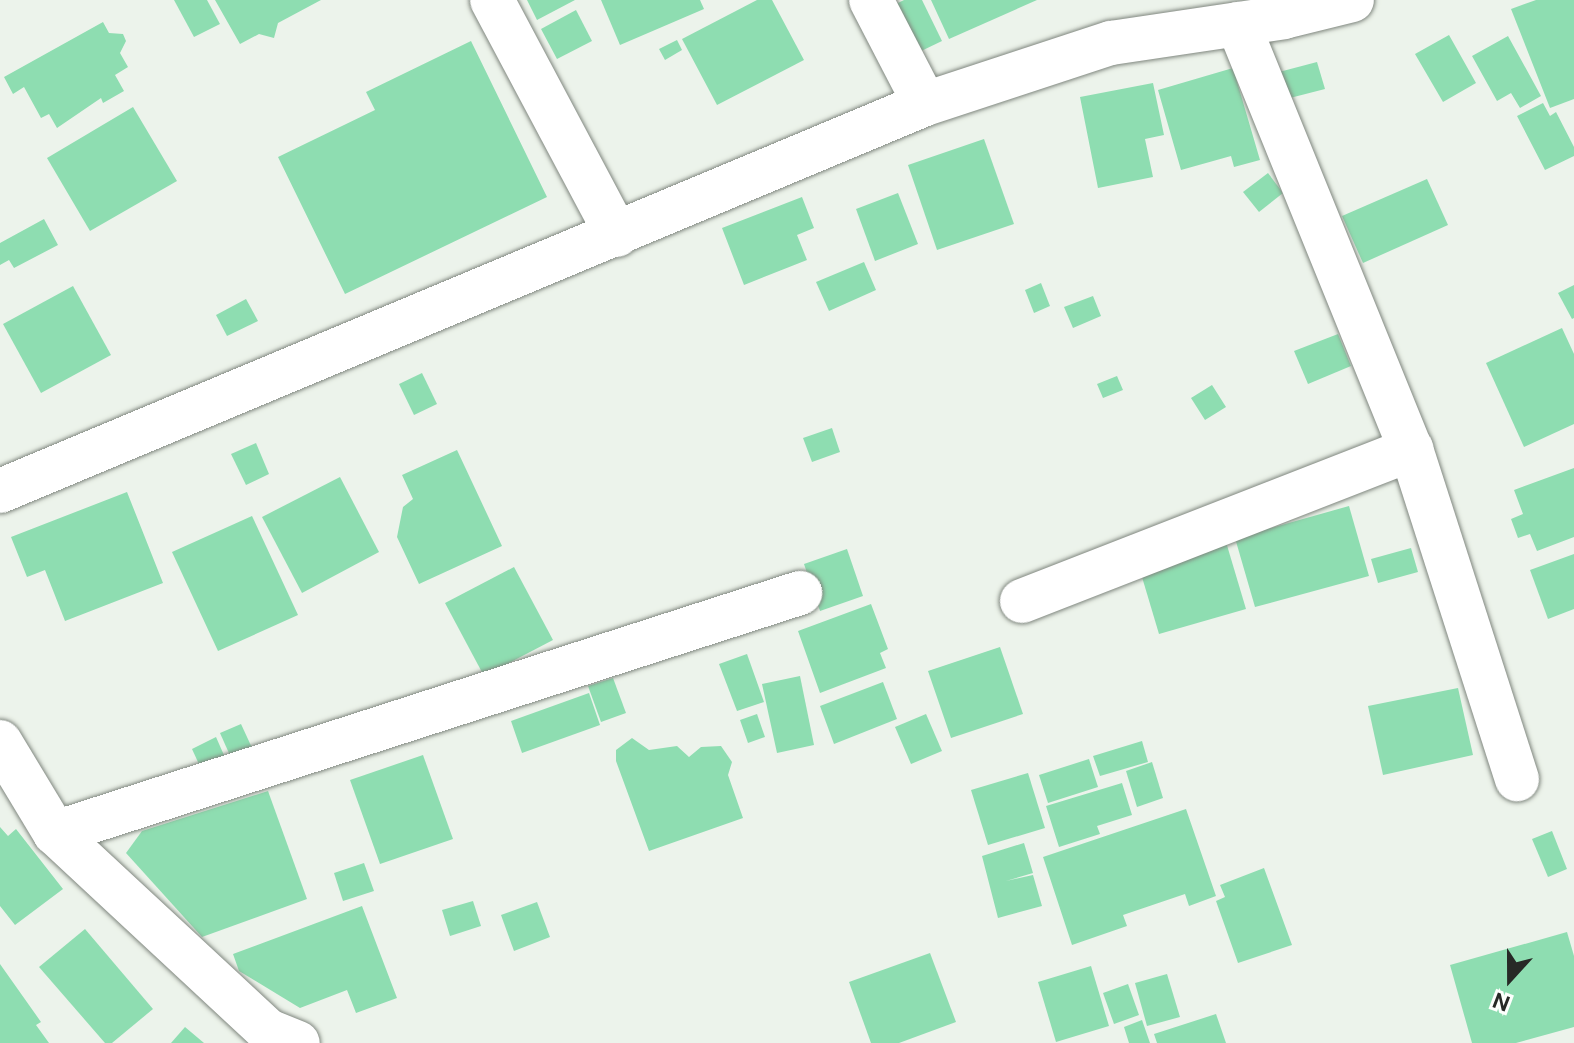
<!DOCTYPE html>
<style>
body{margin:0}
#map{position:relative;width:1574px;height:1043px;overflow:hidden;background:#ecf3eb;font-family:"DM Sans",sans-serif}
div>[style]{position:absolute}
.building>*{inset:0;background:#8eddb1}
.roads{filter:drop-shadow(0 0 2px #80877f) drop-shadow(0 0 2px #80877f)}
.minor>*{height:44px;margin:-22px;padding:0 22px;transform-origin:22px;border-radius:22px;background:#fff}
span{translate:-50% -50%;white-space:nowrap;text-align:center;line-height:1.15;-webkit-text-stroke:6px #fdfffd;paint-order:stroke}
.north{position:absolute;left:1470px;top:939px;width:80px;height:80px;-webkit-text-stroke:6px #fdfffd;paint-order:stroke;rotate:201deg;font-size:22px;font-weight:700;line-height:32px;text-align:center;color:#272926}
.north::after{content:'';display:block;margin:auto;width:28px;height:36px;background:#272926;clip-path:polygon(50% 0,100% 100%,50% 72%,0 100%)}
</style>
<div id="map">
<div class="building">
<div style="clip-path:polygon(174px 0,207px 0,220px 24px,194px 37px)"></div>
<div style="clip-path:polygon(215px 0,321px 0,278px 23px,274px 38px,259px 34px,240px 44px)"></div>
<div style="clip-path:polygon(527px 0,575px 0,537px 20px)"></div>
<div style="clip-path:polygon(601px 0,700px 0,704px 9px,620px 45px)"></div>
<div style="clip-path:polygon(757px 0,772px 0,804px 60px,717px 105px,682px 39px)"></div>
<div style="clip-path:polygon(904px 0,922px 0,942px 41px,917px 53px,894px 5px)"></div>
<div style="clip-path:polygon(931px 0,1037px 0,949px 39px)"></div>
<div style="clip-path:polygon(1536px 0,1574px 0,1574px 99px,1550px 108px,1511px 9px)"></div>
<div style="clip-path:polygon(576px 10px,592px 41px,557px 59px,541px 29px)"></div>
<div style="clip-path:polygon(103px 22px,109px 33px,123px 34px,126px 41px,120px 53px,128px 67px,115px 75px,124px 91px,103px 103px,101px 98px,57px 128px,49px 114px,41px 118px,24px 87px,13px 94px,4px 77px)"></div>
<div style="clip-path:polygon(1449px 35px,1476px 83px,1443px 102px,1415px 54px)"></div>
<div style="clip-path:polygon(1508px 36px,1541px 96px,1520px 108px,1511px 93px,1497px 101px,1472px 56px)"></div>
<div style="clip-path:polygon(677px 40px,682px 50px,665px 60px,659px 49px)"></div>
<div style="clip-path:polygon(471px 41px,547px 197px,345px 294px,278px 157px,375px 110px,366px 92px)"></div>
<div style="clip-path:polygon(1317px 62px,1325px 89px,1286px 99px,1279px 72px)"></div>
<div style="clip-path:polygon(1233px 68px,1260px 160px,1234px 167px,1231px 156px,1181px 170px,1158px 90px)"></div>
<div style="clip-path:polygon(1153px 83px,1164px 135px,1145px 139px,1153px 177px,1098px 188px,1080px 97px)"></div>
<div style="clip-path:polygon(1543px 103px,1550px 116px,1556px 112px,1574px 147px,1574px 156px,1545px 170px,1517px 116px)"></div>
<div style="clip-path:polygon(133px 107px,177px 181px,90px 231px,47px 158px)"></div>
<div style="clip-path:polygon(984px 139px,1014px 224px,937px 250px,908px 165px)"></div>
<div style="clip-path:polygon(1268px 173px,1283px 193px,1259px 212px,1243px 192px)"></div>
<div style="clip-path:polygon(1427px 179px,1448px 225px,1363px 263px,1342px 216px)"></div>
<div style="clip-path:polygon(898px 193px,918px 244px,875px 261px,856px 209px)"></div>
<div style="clip-path:polygon(802px 197px,814px 228px,797px 235px,807px 260px,744px 285px,722px 228px)"></div>
<div style="clip-path:polygon(44px 219px,58px 245px,14px 268px,9px 260px,0 265px,0 243px)"></div>
<div style="clip-path:polygon(864px 262px,876px 290px,829px 311px,816px 282px)"></div>
<div style="clip-path:polygon(1041px 283px,1050px 306px,1034px 313px,1025px 290px)"></div>
<div style="clip-path:polygon(1574px 285px,1574px 318px,1572px 319px,1558px 293px)"></div>
<div style="clip-path:polygon(73px 286px,111px 355px,41px 393px,3px 324px)"></div>
<div style="clip-path:polygon(1093px 296px,1101px 316px,1073px 328px,1064px 307px)"></div>
<div style="clip-path:polygon(246px 299px,258px 321px,227px 336px,216px 315px)"></div>
<div style="clip-path:polygon(1562px 328px,1574px 354px,1574px 424px,1524px 447px,1486px 363px)"></div>
<div style="clip-path:polygon(1338px 334px,1351px 366px,1308px 384px,1294px 351px)"></div>
<div style="clip-path:polygon(422px 373px,437px 404px,414px 415px,399px 384px)"></div>
<div style="clip-path:polygon(1117px 376px,1123px 390px,1103px 398px,1097px 384px)"></div>
<div style="clip-path:polygon(1212px 385px,1226px 407px,1205px 420px,1191px 398px)"></div>
<div style="clip-path:polygon(832px 428px,840px 452px,812px 462px,803px 438px)"></div>
<div style="clip-path:polygon(256px 443px,269px 474px,246px 485px,231px 454px)"></div>
<div style="clip-path:polygon(457px 450px,502px 546px,419px 584px,397px 537px,403px 507px,413px 499px,402px 475px)"></div>
<div style="clip-path:polygon(1574px 468px,1574px 537px,1537px 551px,1530px 534px,1518px 538px,1511px 519px,1523px 514px,1514px 490px)"></div>
<div style="clip-path:polygon(340px 477px,379px 552px,302px 593px,262px 517px)"></div>
<div style="clip-path:polygon(127px 492px,163px 583px,65px 621px,45px 570px,27px 577px,11px 537px)"></div>
<div style="clip-path:polygon(1349px 506px,1369px 576px,1255px 607px,1235px 538px)"></div>
<div style="clip-path:polygon(252px 516px,298px 615px,218px 651px,172px 552px)"></div>
<div style="clip-path:polygon(1226px 542px,1246px 609px,1159px 634px,1139px 567px)"></div>
<div style="clip-path:polygon(1411px 548px,1418px 572px,1378px 583px,1371px 559px)"></div>
<div style="clip-path:polygon(847px 549px,863px 596px,820px 611px,804px 564px)"></div>
<div style="clip-path:polygon(1574px 554px,1574px 609px,1548px 619px,1530px 570px)"></div>
<div style="clip-path:polygon(514px 567px,553px 640px,484px 676px,445px 603px)"></div>
<div style="clip-path:polygon(871px 604px,888px 649px,880px 653px,886px 668px,820px 693px,798px 631px)"></div>
<div style="clip-path:polygon(1000px 647px,1023px 714px,951px 738px,928px 671px)"></div>
<div style="clip-path:polygon(747px 654px,764px 702px,737px 711px,719px 664px)"></div>
<div style="clip-path:polygon(800px 676px,814px 745px,777px 753px,762px 684px)"></div>
<div style="clip-path:polygon(613px 678px,626px 713px,601px 722px,588px 686px)"></div>
<div style="clip-path:polygon(883px 682px,897px 719px,834px 744px,820px 706px)"></div>
<div style="clip-path:polygon(1458px 688px,1473px 755px,1383px 775px,1368px 706px)"></div>
<div style="clip-path:polygon(589px 693px,600px 725px,522px 753px,511px 721px)"></div>
<div style="clip-path:polygon(757px 714px,765px 737px,748px 743px,740px 720px)"></div>
<div style="clip-path:polygon(926px 714px,942px 751px,911px 764px,895px 727px)"></div>
<div style="clip-path:polygon(241px 724px,253px 750px,232px 760px,220px 733px)"></div>
<div style="clip-path:polygon(216px 737px,227px 762px,203px 773px,192px 749px)"></div>
<div style="clip-path:polygon(632px 738px,649px 750px,677px 746px,689px 757px,701px 747px,721px 746px,732px 762px,728px 775px,743px 818px,649px 851px,616px 761px,616px 750px)"></div>
<div style="clip-path:polygon(1142px 741px,1148px 762px,1100px 776px,1093px 756px)"></div>
<div style="clip-path:polygon(423px 755px,453px 839px,380px 864px,350px 780px)"></div>
<div style="clip-path:polygon(1089px 759px,1098px 787px,1048px 803px,1039px 775px)"></div>
<div style="clip-path:polygon(1152px 762px,1163px 798px,1137px 807px,1126px 771px)"></div>
<div style="clip-path:polygon(1028px 773px,1045px 828px,988px 845px,971px 790px)"></div>
<div style="clip-path:polygon(1122px 783px,1132px 815px,1097px 826px,1100px 834px,1059px 847px,1046px 806px)"></div>
<div style="clip-path:polygon(268px 791px,307px 899px,202px 937px,126px 853px,142px 831px)"></div>
<div style="clip-path:polygon(1186px 809px,1216px 896px,1189px 906px,1185px 894px,1123px 915px,1127px 926px,1072px 945px,1043px 857px)"></div>
<div style="clip-path:polygon(0 827px,8px 836px,16px 829px,63px 889px,15px 925px,0 906px)"></div>
<div style="clip-path:polygon(1552px 831px,1567px 869px,1548px 877px,1532px 839px)"></div>
<div style="clip-path:polygon(1024px 843px,1033px 873px,1006px 881px,1033px 875px,1042px 906px,998px 918px,982px 856px)"></div>
<div style="clip-path:polygon(364px 863px,374px 891px,343px 901px,334px 873px)"></div>
<div style="clip-path:polygon(1264px 868px,1292px 945px,1238px 963px,1216px 901px,1225px 897px,1220px 885px)"></div>
<div style="clip-path:polygon(473px 901px,481px 926px,450px 936px,442px 910px)"></div>
<div style="clip-path:polygon(537px 902px,550px 937px,514px 951px,501px 915px)"></div>
<div style="clip-path:polygon(362px 906px,397px 998px,356px 1013px,347px 990px,300px 1008px,239px 971px,233px 954px)"></div>
<div style="clip-path:polygon(85px 929px,153px 1009px,112px 1043px,105px 1043px,39px 967px)"></div>
<div style="clip-path:polygon(1567px 932px,1574px 956px,1574px 1027px,1516px 1043px,1472px 1043px,1450px 965px)"></div>
<div style="clip-path:polygon(930px 953px,956px 1022px,899px 1043px,871px 1043px,849px 982px)"></div>
<div style="clip-path:polygon(0 964px,41px 1022px,36px 1025px,49px 1043px,0 1043px)"></div>
<div style="clip-path:polygon(1091px 966px,1109px 1026px,1056px 1042px,1038px 982px)"></div>
<div style="clip-path:polygon(1167px 974px,1180px 1017px,1147px 1026px,1135px 983px)"></div>
<div style="clip-path:polygon(1128px 984px,1139px 1015px,1114px 1024px,1103px 993px)"></div>
<div style="clip-path:polygon(1216px 1014px,1226px 1043px,1157px 1043px,1154px 1034px)"></div>
<div style="clip-path:polygon(1142px 1020px,1150px 1043px,1129px 1043px,1124px 1027px)"></div>
<div style="clip-path:polygon(185px 1027px,204px 1043px,171px 1043px)"></div>
</div>
<div class="roads">
<div class="minor">
<div style="left:492px;top:0;width:266px;rotate:62deg"></div>
<div style="left:871px;top:0;width:117px;rotate:62.6deg"></div>
<div style="left:1238px;top:24px;width:459px;rotate:67.9deg"></div>
<div style="left:1411px;top:449px;width:347px;rotate:72.2deg"></div>
<div style="left:0;top:491px;width:1003px;rotate:-22.7deg"></div>
<div style="left:925px;top:104px;width:196px;rotate:-18.2deg"></div>
<div style="left:1111px;top:43px;width:175px;rotate:-8.5deg"></div>
<div style="left:1284px;top:17px;width:70px;rotate:-14deg"></div>
<div style="left:1022px;top:601px;width:418px;rotate:-21.3deg"></div>
<div style="left:0;top:742px;width:106px;rotate:58.9deg"></div>
<div style="left:55px;top:833px;width:291px;rotate:42.9deg"></div>
<div style="left:268px;top:1031px;width:32px;rotate:22deg"></div>
<div style="left:55px;top:833px;width:783px;rotate:-17.86deg"></div>
</div>
</div>
<div class="north">N</div>
</div>
